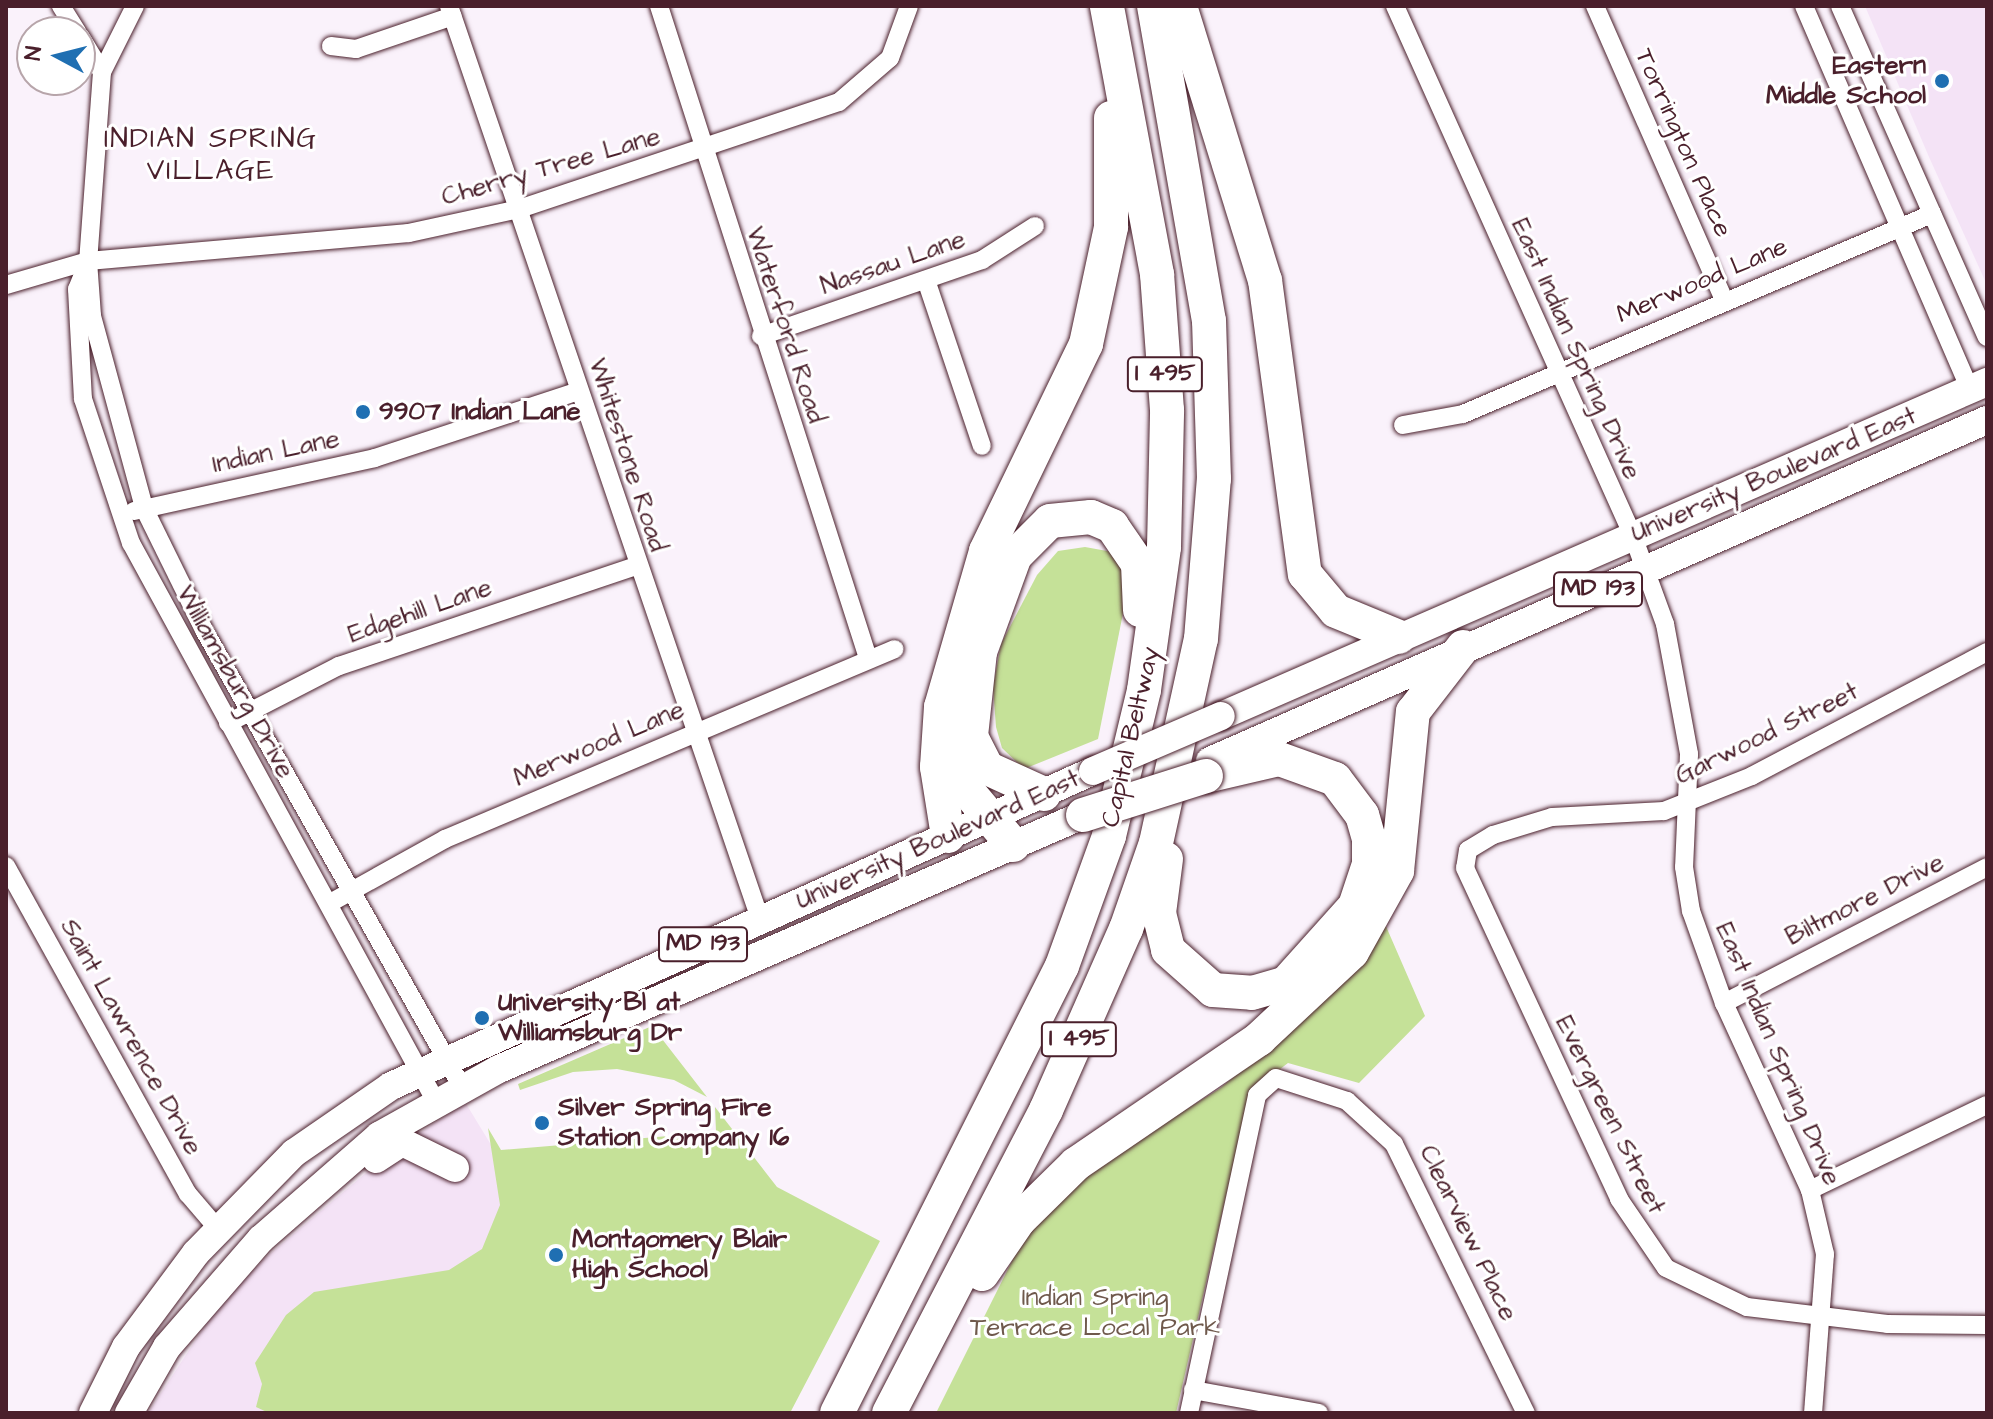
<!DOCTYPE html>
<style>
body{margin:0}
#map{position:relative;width:1993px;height:1419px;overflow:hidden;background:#faf2fb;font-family:"Architects Daughter",sans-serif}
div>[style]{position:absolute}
.built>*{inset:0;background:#f4e3f6}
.green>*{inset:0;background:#c5e198}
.roads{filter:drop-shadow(0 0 2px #4a1f2b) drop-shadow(0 0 2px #4a1f2b)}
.street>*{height:18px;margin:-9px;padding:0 9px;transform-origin:9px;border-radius:9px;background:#fff}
.primary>*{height:28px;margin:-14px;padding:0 14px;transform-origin:14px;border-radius:14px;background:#fff}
.highway>*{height:34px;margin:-17px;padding:0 17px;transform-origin:17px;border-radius:17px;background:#fff}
.bridges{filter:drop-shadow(0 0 2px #4a1f2b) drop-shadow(0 0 2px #4a1f2b)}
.primary-bridge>*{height:28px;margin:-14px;padding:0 14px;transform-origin:14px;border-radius:14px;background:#fff}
.highway-bridge>*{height:34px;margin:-17px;padding:0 17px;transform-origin:17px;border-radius:17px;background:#fff}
.dots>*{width:22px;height:22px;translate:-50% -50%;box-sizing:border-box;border:4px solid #fff;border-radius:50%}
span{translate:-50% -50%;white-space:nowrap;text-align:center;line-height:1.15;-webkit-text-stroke:6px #fff;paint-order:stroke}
.shield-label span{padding:2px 6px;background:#fff;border:2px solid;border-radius:6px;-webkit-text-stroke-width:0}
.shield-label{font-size:24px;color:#4a1f2b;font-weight:700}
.poi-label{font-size:26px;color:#4a1f2b;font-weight:700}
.right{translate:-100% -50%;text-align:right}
.left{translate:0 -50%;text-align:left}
.street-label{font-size:26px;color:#4a1f2b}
.park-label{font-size:26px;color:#6f594c}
.neighbourhood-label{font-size:28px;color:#4a1f2b;letter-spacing:2px}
.frame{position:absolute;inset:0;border:8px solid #4a1f2b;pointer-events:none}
.north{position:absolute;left:16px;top:16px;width:80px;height:80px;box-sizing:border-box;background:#fff;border:2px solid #b7a5aa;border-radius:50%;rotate:277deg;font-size:22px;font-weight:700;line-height:32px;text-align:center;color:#4a1f2b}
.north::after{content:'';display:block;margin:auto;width:28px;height:36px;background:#1f6fb2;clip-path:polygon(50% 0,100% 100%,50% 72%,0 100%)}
</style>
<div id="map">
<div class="built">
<div style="clip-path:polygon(1865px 6px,1987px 6px,1987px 285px,1929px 157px)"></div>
<div style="clip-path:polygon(465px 1102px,496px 1153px,770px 1413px,148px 1413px,216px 1309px,264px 1259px,385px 1157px)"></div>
</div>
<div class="green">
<div style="clip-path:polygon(1085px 547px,1118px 553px,1129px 583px,1098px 739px,1024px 769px,1002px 748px,996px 727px,993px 687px,1001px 644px,1037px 575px,1058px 551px)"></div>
<div style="clip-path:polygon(1385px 924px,1425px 1016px,1359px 1083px,1288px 1063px,1250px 1092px,1176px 1413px,936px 1413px,1020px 1245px,1076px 1178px,1219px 1089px,1304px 1020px)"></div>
<div style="clip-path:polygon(652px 1026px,707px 1097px,674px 1080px,617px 1069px,573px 1072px,520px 1090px,518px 1084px)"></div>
<div style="clip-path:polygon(715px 1107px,777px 1187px,880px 1241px,790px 1413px,269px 1413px,256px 1407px,262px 1384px,255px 1363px,286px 1315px,314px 1292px,449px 1270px,482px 1249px,500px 1205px,488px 1128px,501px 1150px,716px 1132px)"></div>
</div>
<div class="roads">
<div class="street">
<div style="left:61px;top:6px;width:31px;rotate:58deg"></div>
<div style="left:449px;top:6px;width:965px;rotate:71.19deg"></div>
<div style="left:659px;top:6px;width:685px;rotate:72.23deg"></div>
<div style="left:1395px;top:6px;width:581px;rotate:65.82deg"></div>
<div style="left:1633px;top:536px;width:94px;rotate:70deg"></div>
<div style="left:1665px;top:624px;width:132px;rotate:79.5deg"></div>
<div style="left:1689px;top:754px;width:113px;rotate:92.5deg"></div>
<div style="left:1684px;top:867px;width:45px;rotate:81deg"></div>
<div style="left:1691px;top:911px;width:98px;rotate:70.3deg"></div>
<div style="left:1724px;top:1003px;width:206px;rotate:65.3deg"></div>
<div style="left:1810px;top:1190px;width:66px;rotate:76.8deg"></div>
<div style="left:1825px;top:1254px;width:159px;rotate:94.3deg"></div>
<div style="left:1595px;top:6px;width:321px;rotate:66.3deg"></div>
<div style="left:1804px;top:6px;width:417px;rotate:66.6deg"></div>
<div style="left:1840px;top:6px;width:362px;rotate:66.1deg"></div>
<div style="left:80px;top:36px;width:42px;rotate:58.6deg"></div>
<div style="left:102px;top:72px;width:190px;rotate:94.2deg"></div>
<div style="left:88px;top:261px;width:55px;rotate:85.8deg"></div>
<div style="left:92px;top:316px;width:199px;rotate:74.8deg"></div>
<div style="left:144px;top:508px;width:136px;rotate:63.8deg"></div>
<div style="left:204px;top:630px;width:525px;rotate:60.55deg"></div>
<div style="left:331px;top:46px;width:25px;rotate:7deg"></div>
<div style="left:356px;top:49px;width:102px;rotate:-18.8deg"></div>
<div style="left:102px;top:72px;width:74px;rotate:-63.4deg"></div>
<div style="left:86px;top:267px;width:24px;rotate:112deg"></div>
<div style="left:77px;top:289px;width:110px;rotate:86.9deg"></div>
<div style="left:83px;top:399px;width:152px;rotate:71.6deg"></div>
<div style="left:131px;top:543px;width:637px;rotate:61.38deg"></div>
<div style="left:926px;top:280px;width:175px;rotate:71.4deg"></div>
<div style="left:6px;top:285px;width:85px;rotate:-16.3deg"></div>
<div style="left:88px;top:261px;width:322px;rotate:-5deg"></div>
<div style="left:409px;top:233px;width:113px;rotate:-12.3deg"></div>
<div style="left:519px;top:209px;width:337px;rotate:-18.5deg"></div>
<div style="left:839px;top:102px;width:67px;rotate:-40.8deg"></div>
<div style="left:890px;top:58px;width:55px;rotate:-69.9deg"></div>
<div style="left:761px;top:336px;width:234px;rotate:-19deg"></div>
<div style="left:982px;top:260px;width:63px;rotate:-32.7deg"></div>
<div style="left:1403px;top:425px;width:61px;rotate:-10.4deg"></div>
<div style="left:1463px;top:414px;width:510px;rotate:-23.1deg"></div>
<div style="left:134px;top:511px;width:247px;rotate:-12.4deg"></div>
<div style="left:375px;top:458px;width:215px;rotate:-18.2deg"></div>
<div style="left:1987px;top:652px;width:266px;rotate:152.2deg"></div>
<div style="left:1752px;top:776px;width:95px;rotate:158.3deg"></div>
<div style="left:1664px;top:811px;width:112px;rotate:176.9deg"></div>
<div style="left:1552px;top:817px;width:62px;rotate:163deg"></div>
<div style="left:1493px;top:835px;width:29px;rotate:149deg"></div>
<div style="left:1468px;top:850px;width:18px;rotate:99deg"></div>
<div style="left:1465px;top:868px;width:365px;rotate:65deg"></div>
<div style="left:1619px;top:1199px;width:83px;rotate:55.7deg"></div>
<div style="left:1666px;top:1268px;width:90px;rotate:25.7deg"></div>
<div style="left:1747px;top:1307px;width:141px;rotate:6.9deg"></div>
<div style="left:1887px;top:1324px;width:100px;rotate:0.6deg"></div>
<div style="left:228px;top:723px;width:125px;rotate:-27.2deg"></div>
<div style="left:339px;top:666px;width:313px;rotate:-18.6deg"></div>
<div style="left:6px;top:866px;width:375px;rotate:61deg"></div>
<div style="left:188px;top:1194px;width:46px;rotate:49.4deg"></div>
<div style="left:330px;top:903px;width:132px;rotate:-29.1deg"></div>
<div style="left:445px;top:839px;width:488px;rotate:-22.9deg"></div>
<div style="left:1724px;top:1003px;width:296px;rotate:-27.3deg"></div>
<div style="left:1810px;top:1190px;width:196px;rotate:-25.7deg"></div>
<div style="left:1193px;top:1390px;width:128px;rotate:10.3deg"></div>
<div style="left:1189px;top:1413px;width:325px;rotate:-77.9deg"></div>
<div style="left:1257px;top:1095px;width:25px;rotate:-42deg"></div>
<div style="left:1276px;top:1078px;width:75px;rotate:17.9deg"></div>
<div style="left:1347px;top:1101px;width:64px;rotate:42.5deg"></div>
<div style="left:1394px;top:1144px;width:300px;rotate:63.9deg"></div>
</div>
<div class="primary">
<div style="left:1221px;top:716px;width:836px;rotate:-23.56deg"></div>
<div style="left:1210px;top:761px;width:849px;rotate:-23.7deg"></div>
<div style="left:376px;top:1159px;width:31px;rotate:-33deg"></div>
<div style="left:402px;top:1142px;width:59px;rotate:26.1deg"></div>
<div style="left:93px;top:1413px;width:74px;rotate:-63.4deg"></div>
<div style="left:126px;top:1347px;width:117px;rotate:-53.3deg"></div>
<div style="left:196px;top:1253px;width:140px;rotate:-45.6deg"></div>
<div style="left:294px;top:1153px;width:118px;rotate:-34.6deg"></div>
<div style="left:391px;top:1086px;width:769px;rotate:-24.17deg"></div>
<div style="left:129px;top:1413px;width:76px;rotate:-60.1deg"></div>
<div style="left:167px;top:1347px;width:143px;rotate:-49deg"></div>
<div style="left:261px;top:1239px;width:157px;rotate:-41.1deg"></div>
<div style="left:379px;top:1136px;width:137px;rotate:-29.2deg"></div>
<div style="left:499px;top:1069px;width:637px;rotate:-23.51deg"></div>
</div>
<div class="highway">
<div style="left:1180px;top:6px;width:287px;rotate:72.8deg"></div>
<div style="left:1265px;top:280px;width:297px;rotate:82.3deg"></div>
<div style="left:1305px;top:574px;width:48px;rotate:50deg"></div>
<div style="left:1336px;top:611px;width:68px;rotate:22.4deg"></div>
<div style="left:951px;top:743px;width:41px;rotate:76deg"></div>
<div style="left:961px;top:783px;width:81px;rotate:50deg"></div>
<div style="left:1044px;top:794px;width:63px;rotate:-155.5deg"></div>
<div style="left:987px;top:768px;width:36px;rotate:-117deg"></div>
<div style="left:971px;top:736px;width:84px;rotate:-83.9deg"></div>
<div style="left:980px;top:652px;width:102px;rotate:-70deg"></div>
<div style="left:1015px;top:556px;width:49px;rotate:-45deg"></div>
<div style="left:1050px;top:521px;width:41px;rotate:-5.6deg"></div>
<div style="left:1091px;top:517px;width:23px;rotate:23deg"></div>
<div style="left:1112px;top:526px;width:46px;rotate:55.6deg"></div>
<div style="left:1138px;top:564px;width:46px;rotate:87.5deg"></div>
<div style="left:948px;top:836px;width:70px;rotate:-99.1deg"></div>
<div style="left:937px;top:767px;width:60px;rotate:-86.2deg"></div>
<div style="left:941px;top:707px;width:162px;rotate:-73.9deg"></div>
<div style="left:986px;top:551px;width:230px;rotate:-64.2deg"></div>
<div style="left:1086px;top:344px;width:120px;rotate:-77.9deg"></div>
<div style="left:1111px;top:227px;width:109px;rotate:-90deg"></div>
<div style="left:1166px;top:859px;width:54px;rotate:97.4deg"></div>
<div style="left:1159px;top:913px;width:38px;rotate:76deg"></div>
<div style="left:1168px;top:950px;width:60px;rotate:41.6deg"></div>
<div style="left:1213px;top:990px;width:39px;rotate:4deg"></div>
<div style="left:1252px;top:993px;width:35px;rotate:-16deg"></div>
<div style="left:1286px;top:983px;width:103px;rotate:-48.1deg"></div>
<div style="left:1355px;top:906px;width:44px;rotate:-71.6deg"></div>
<div style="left:1369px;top:864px;width:25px;rotate:-90deg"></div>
<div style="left:1369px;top:839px;width:25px;rotate:-106deg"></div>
<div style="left:1362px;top:815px;width:45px;rotate:-126.9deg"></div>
<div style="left:1335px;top:779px;width:59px;rotate:-160.3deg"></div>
<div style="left:1279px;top:759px;width:75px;rotate:166.9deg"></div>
<div style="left:982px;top:1274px;width:65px;rotate:-55.6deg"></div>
<div style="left:1019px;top:1220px;width:80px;rotate:-44.5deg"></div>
<div style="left:1076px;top:1164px;width:222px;rotate:-34.3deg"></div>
<div style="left:1259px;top:1039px;width:127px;rotate:-43.1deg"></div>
<div style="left:1352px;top:952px;width:93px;rotate:-60.9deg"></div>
<div style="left:1397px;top:871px;width:160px;rotate:-84.3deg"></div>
<div style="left:1413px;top:712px;width:82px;rotate:-52.4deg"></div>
<div style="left:837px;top:1413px;width:500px;rotate:-63.28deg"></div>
<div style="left:1062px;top:966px;width:138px;rotate:-70.1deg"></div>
<div style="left:1109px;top:836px;width:150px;rotate:-76.5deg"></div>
<div style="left:1144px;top:690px;width:144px;rotate:-82deg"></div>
<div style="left:1164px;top:547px;width:137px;rotate:-88.7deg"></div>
<div style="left:1167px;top:410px;width:136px;rotate:-94.2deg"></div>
<div style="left:1157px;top:274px;width:273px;rotate:-100.6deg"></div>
<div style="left:889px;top:1413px;width:341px;rotate:-62.6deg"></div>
<div style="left:1046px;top:1110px;width:198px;rotate:-66.2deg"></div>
<div style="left:1126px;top:929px;width:91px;rotate:-70.8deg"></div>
<div style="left:1156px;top:843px;width:209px;rotate:-77.6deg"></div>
<div style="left:1201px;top:639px;width:161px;rotate:-85.4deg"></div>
<div style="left:1214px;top:479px;width:158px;rotate:-91.8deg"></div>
<div style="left:1209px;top:321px;width:320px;rotate:-99.9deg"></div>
</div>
</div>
<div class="bridges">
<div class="primary-bridge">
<div style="left:1093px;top:771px;width:139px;rotate:-23.3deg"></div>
</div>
<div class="highway-bridge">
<div style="left:1083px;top:815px;width:129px;rotate:-17.6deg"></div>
</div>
</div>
<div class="dots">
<div style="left:1942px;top:81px;background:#1f6fb2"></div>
<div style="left:363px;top:412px;background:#1f6fb2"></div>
<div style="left:482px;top:1018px;background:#1f6fb2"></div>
<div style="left:542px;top:1123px;background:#1f6fb2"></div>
<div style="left:556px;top:1255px;background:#1f6fb2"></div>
</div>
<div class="shield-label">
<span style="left:1165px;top:374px">I 495</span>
<span style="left:1598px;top:589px">MD 193</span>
<span style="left:703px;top:944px">MD 193</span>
<span style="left:1079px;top:1039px">I 495</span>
</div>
<div class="poi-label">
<span class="right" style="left:1926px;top:81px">Eastern<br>Middle School</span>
<span class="left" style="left:379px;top:412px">9907 Indian Lane</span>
<span class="left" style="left:498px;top:1018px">University Bl at<br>Williamsburg Dr</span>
<span class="left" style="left:558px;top:1123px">Silver Spring Fire<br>Station Company 16</span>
<span class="left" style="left:572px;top:1255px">Montgomery Blair<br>High School</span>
</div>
<div class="street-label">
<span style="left:1683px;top:143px;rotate:66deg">Torrington Place</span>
<span style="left:551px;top:167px;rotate:-16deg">Cherry Tree Lane</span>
<span style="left:893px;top:263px;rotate:-19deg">Nassau Lane</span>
<span style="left:1702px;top:281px;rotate:-23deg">Merwood Lane</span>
<span style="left:785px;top:325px;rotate:72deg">Waterford Road</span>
<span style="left:1576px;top:349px;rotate:66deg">East Indian Spring Drive</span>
<span style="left:276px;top:452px;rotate:-12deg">Indian Lane</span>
<span style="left:627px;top:455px;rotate:72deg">Whitestone Road</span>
<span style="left:1774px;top:475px;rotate:-23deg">University Boulevard East</span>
<span style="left:420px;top:611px;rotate:-19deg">Edgehill Lane</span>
<span style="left:235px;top:682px;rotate:61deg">Williamsburg Drive</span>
<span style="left:1767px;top:734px;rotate:-26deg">Garwood Street</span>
<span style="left:1131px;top:737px;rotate:-77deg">Capital Beltway</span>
<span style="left:599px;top:744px;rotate:-23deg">Merwood Lane</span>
<span style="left:938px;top:840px;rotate:-24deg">University Boulevard East</span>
<span style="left:1865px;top:900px;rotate:-27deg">Biltmore Drive</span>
<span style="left:131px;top:1037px;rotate:61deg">Saint Lawrence Drive</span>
<span style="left:1778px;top:1054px;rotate:67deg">East Indian Spring Drive</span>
<span style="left:1610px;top:1115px;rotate:64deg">Evergreen Street</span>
<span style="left:1468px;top:1233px;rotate:64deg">Clearview Place</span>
</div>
<div class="park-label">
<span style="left:1095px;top:1313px">Indian Spring<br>Terrace Local Park</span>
</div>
<div class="neighbourhood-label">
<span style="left:211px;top:155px">INDIAN SPRING<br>VILLAGE</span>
</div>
<div class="frame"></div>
<div class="north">N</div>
</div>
